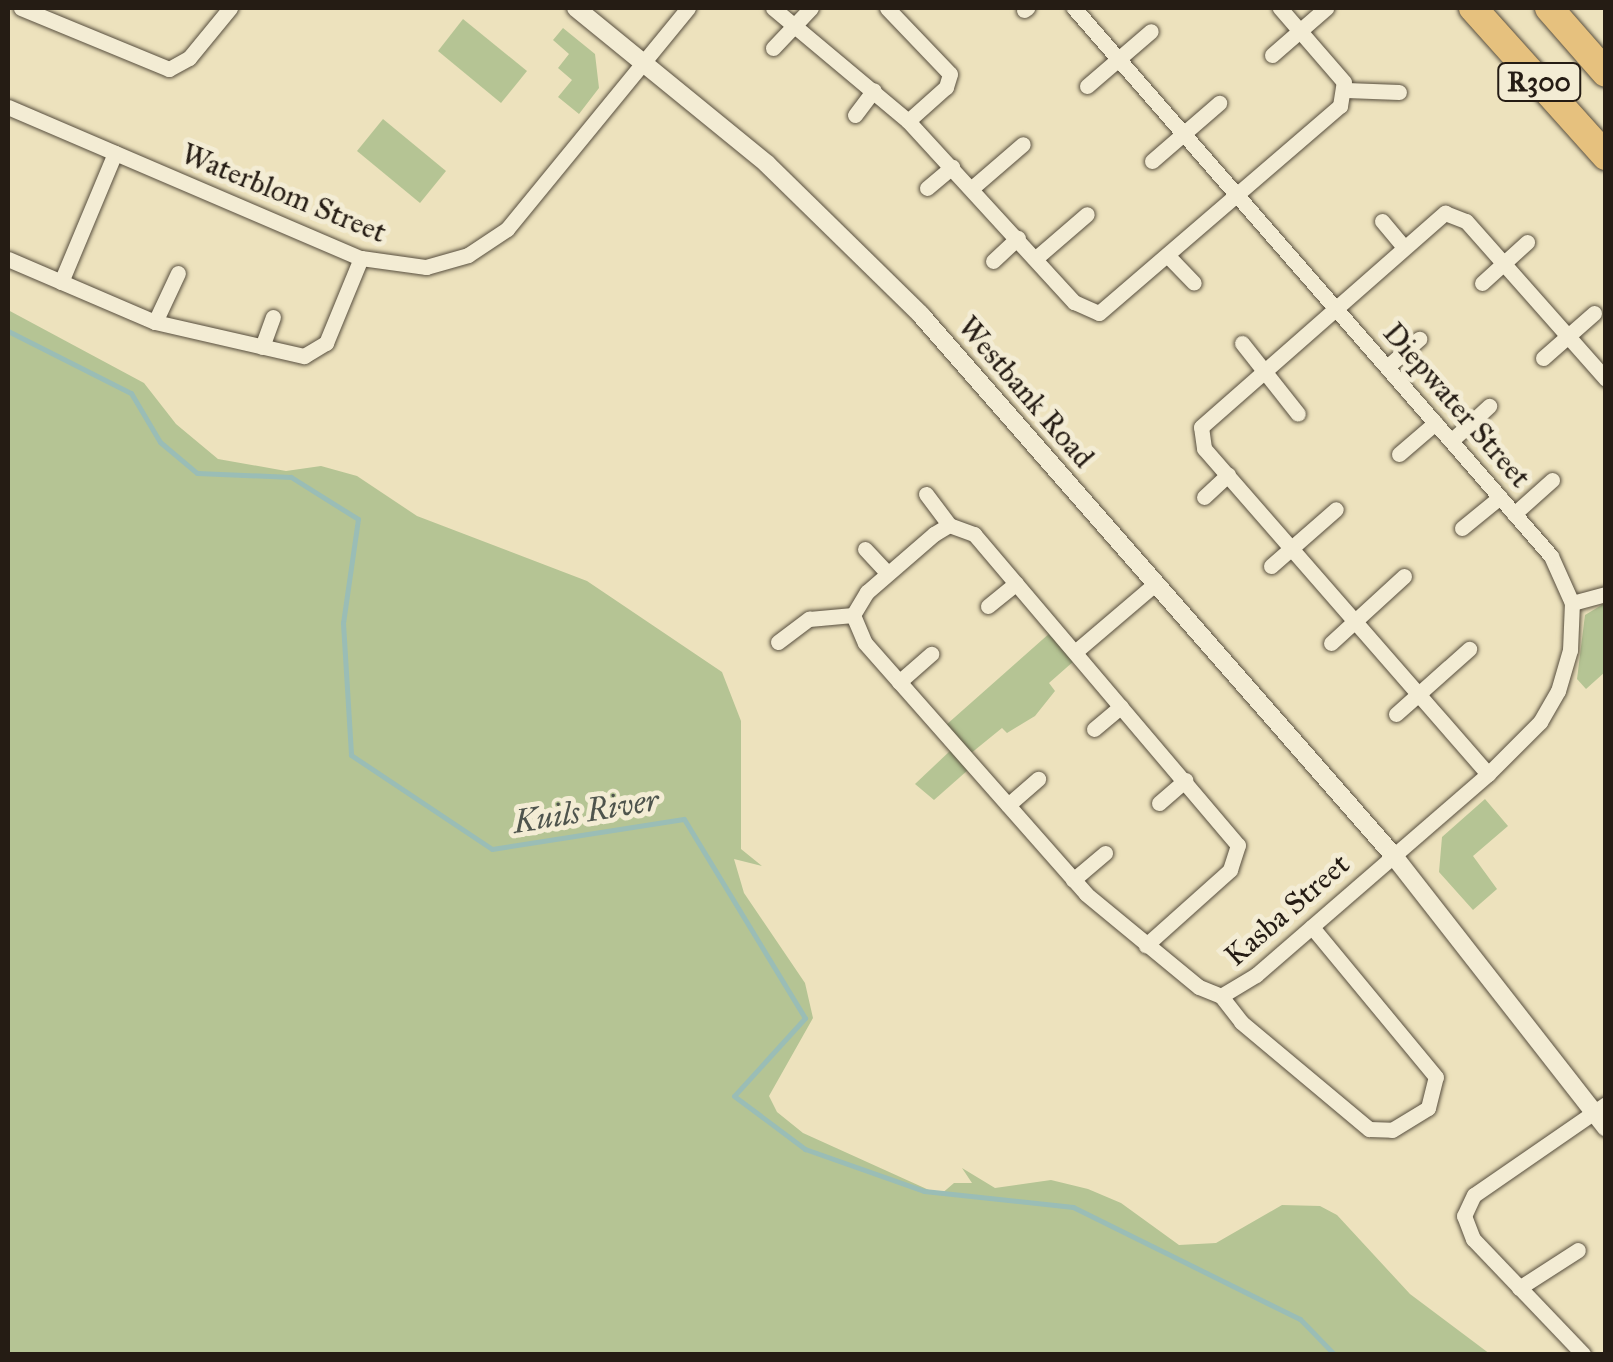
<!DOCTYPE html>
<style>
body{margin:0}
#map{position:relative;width:1613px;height:1362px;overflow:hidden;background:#ede2bd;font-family:"IM FELL Great Primer",serif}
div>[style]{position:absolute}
.green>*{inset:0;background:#b5c494}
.stream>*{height:5px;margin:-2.5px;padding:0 2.5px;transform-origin:2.5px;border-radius:2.5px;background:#9abdb6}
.roads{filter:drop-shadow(0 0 2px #574e3e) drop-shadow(0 0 2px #574e3e)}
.minor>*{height:15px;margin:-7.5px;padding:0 7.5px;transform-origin:7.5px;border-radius:7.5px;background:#f3ecd4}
.tertiary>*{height:18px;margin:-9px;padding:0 9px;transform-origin:9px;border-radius:9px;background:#f3ecd4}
.motorway>*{height:28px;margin:-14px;padding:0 14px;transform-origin:14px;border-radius:14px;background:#e6c17e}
span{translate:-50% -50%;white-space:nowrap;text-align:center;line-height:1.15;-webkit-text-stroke:10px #f3ecd4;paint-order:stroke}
.shield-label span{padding:2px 8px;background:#f3ecd4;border:2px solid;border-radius:8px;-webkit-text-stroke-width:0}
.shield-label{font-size:28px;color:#251c14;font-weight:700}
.street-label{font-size:30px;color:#251c14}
.water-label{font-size:32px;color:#4e544d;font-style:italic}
.frame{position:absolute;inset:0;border:10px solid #251c14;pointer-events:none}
</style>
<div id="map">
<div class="green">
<div style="clip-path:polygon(463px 19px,527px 71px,501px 103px,438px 51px)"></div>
<div style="clip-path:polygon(563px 28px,595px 54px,599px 88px,579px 114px,558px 97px,572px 80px,558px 68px,569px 54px,553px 40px)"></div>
<div style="clip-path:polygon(383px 119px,446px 171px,420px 203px,357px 151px)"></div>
<div style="clip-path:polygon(8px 310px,144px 383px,176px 424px,218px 459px,286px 471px,321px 466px,357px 476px,417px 516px,587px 581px,722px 672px,741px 721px,741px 849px,762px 866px,734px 859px,744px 893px,805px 983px,813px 1018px,769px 1096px,777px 1112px,803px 1133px,940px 1195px,954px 1183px,972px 1183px,962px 1168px,995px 1188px,1051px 1180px,1088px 1189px,1121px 1203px,1179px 1245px,1216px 1243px,1282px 1205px,1320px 1206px,1337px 1215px,1410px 1294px,1490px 1354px,8px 1354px)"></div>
<div style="clip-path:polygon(1605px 603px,1605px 672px,1586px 689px,1577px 679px,1585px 615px)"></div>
<div style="clip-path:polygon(1051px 632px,1074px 661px,1049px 683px,1055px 691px,1035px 716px,1007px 733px,1002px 728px,970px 754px,946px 725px)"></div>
<div style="clip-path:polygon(951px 750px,968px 770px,934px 800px,915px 784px)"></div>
<div style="clip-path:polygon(1485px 799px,1508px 826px,1473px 856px,1497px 889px,1473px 910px,1439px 872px,1442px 837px)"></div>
</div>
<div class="stream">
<div style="left:8px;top:331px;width:138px;rotate:26.8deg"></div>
<div style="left:131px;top:393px;width:57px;rotate:59.4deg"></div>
<div style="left:160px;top:442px;width:48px;rotate:40deg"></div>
<div style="left:197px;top:473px;width:94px;rotate:2.4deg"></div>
<div style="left:291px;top:477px;width:79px;rotate:32.1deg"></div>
<div style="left:358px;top:519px;width:105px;rotate:98.2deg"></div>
<div style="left:343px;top:623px;width:132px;rotate:86.5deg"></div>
<div style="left:351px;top:755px;width:169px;rotate:33.7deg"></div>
<div style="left:492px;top:849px;width:194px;rotate:-8.9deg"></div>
<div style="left:684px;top:819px;width:233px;rotate:58.7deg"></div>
<div style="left:805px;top:1018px;width:105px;rotate:132.3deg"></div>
<div style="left:734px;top:1096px;width:89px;rotate:36.7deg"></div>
<div style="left:805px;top:1149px;width:126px;rotate:19.4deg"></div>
<div style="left:924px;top:1191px;width:150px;rotate:6.1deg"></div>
<div style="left:1073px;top:1207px;width:253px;rotate:26.3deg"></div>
<div style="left:1300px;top:1319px;width:49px;rotate:45.8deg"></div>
</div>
<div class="roads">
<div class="minor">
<div style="left:21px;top:8px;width:160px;rotate:22.4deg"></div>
<div style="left:169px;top:69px;width:23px;rotate:-29deg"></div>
<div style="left:189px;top:58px;width:65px;rotate:-50.6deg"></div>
<div style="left:773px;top:8px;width:176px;rotate:39.9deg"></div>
<div style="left:908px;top:121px;width:246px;rotate:47.5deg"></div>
<div style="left:1074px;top:302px;width:27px;rotate:24deg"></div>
<div style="left:1099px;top:313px;width:318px;rotate:-40.7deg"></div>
<div style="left:1340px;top:106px;width:24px;rotate:-81deg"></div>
<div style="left:1344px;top:82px;width:98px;rotate:-130.9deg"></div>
<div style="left:887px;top:8px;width:91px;rotate:46.3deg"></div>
<div style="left:950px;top:74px;width:14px;rotate:107deg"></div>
<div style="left:946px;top:87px;width:51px;rotate:138.2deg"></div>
<div style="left:1024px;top:10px;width:4px;rotate:-34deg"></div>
<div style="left:773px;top:48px;width:55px;rotate:-46.5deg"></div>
<div style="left:1272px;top:55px;width:72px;rotate:-41deg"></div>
<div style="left:1087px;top:86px;width:84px;rotate:-40.7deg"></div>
<div style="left:1346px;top:90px;width:53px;rotate:2.2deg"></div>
<div style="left:8px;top:107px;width:384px;rotate:23.2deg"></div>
<div style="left:361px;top:258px;width:66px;rotate:7.9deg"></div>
<div style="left:426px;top:267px;width:44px;rotate:-15.9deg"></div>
<div style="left:468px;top:255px;width:47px;rotate:-33.7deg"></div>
<div style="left:507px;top:229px;width:286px;rotate:-50.7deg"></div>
<div style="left:855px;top:115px;width:31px;rotate:-53deg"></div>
<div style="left:1152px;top:161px;width:89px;rotate:-40.9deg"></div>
<div style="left:927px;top:188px;width:33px;rotate:-40deg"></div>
<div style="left:972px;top:188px;width:67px;rotate:-40.8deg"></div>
<div style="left:1382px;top:221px;width:31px;rotate:50deg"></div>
<div style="left:1168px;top:256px;width:37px;rotate:46deg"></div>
<div style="left:1036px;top:258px;width:67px;rotate:-40.8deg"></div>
<div style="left:8px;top:259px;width:160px;rotate:23.2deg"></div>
<div style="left:155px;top:322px;width:153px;rotate:12.9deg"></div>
<div style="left:304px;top:356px;width:26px;rotate:-31deg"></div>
<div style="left:326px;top:343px;width:92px;rotate:-67.6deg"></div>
<div style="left:993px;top:261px;width:34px;rotate:-43deg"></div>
<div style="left:61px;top:282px;width:140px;rotate:-67.3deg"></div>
<div style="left:1482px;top:283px;width:61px;rotate:-42.3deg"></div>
<div style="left:155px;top:322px;width:54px;rotate:-64.9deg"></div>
<div style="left:1242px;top:343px;width:90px;rotate:51.7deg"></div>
<div style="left:262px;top:347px;width:32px;rotate:-70deg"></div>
<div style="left:1543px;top:358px;width:68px;rotate:-41.4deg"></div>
<div style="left:1387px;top:367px;width:43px;rotate:-41.2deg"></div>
<div style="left:1451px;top:441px;width:52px;rotate:-42.6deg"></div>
<div style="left:1399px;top:454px;width:48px;rotate:-40.7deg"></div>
<div style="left:926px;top:494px;width:39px;rotate:53deg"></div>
<div style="left:1204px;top:497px;width:33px;rotate:-43deg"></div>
<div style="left:1514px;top:514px;width:51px;rotate:-41.8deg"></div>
<div style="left:1462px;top:528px;width:49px;rotate:-39.2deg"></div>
<div style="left:865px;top:549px;width:33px;rotate:47deg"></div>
<div style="left:1271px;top:566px;width:86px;rotate:-41.2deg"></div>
<div style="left:1572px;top:603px;width:35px;rotate:-15deg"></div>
<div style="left:988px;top:606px;width:36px;rotate:-39deg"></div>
<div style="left:853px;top:615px;width:27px;rotate:-59deg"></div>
<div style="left:867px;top:592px;width:89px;rotate:-40.9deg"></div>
<div style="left:934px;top:534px;width:17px;rotate:-31deg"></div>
<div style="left:949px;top:525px;width:27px;rotate:20deg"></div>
<div style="left:974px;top:534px;width:408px;rotate:49.7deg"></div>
<div style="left:1238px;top:845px;width:26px;rotate:108deg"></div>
<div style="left:1230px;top:870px;width:113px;rotate:138.2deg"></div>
<div style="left:778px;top:642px;width:39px;rotate:-37deg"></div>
<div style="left:809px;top:619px;width:44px;rotate:-5.2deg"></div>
<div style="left:853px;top:615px;width:30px;rotate:67deg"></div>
<div style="left:865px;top:643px;width:334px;rotate:48.6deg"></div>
<div style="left:1086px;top:894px;width:146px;rotate:39.5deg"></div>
<div style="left:1199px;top:987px;width:24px;rotate:22deg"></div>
<div style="left:1221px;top:996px;width:41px;rotate:-31deg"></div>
<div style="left:1256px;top:975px;width:307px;rotate:-40.9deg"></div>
<div style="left:1488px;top:774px;width:74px;rotate:-45deg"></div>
<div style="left:1540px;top:722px;width:36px;rotate:-60deg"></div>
<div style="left:1558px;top:691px;width:43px;rotate:-73.7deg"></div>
<div style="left:1570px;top:650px;width:47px;rotate:-87.6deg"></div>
<div style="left:1572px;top:603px;width:51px;rotate:-114.1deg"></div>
<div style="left:1551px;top:556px;width:727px;rotate:-131.04deg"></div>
<div style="left:1331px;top:643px;width:99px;rotate:-42.5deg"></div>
<div style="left:1075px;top:652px;width:106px;rotate:-40.4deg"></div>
<div style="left:899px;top:682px;width:43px;rotate:-41.2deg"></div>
<div style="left:1396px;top:714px;width:98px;rotate:-41.7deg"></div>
<div style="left:1094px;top:729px;width:35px;rotate:-40deg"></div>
<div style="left:1488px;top:774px;width:432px;rotate:-131.1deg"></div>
<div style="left:1204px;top:448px;width:21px;rotate:-98deg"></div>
<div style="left:1201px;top:427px;width:325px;rotate:-41.3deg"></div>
<div style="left:1445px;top:213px;width:22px;rotate:21deg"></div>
<div style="left:1466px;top:221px;width:211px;rotate:48.5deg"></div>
<div style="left:1159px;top:803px;width:35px;rotate:-41deg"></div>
<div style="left:1008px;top:805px;width:40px;rotate:-41deg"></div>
<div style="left:1073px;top:880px;width:42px;rotate:-40.2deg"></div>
<div style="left:1221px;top:996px;width:33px;rotate:52deg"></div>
<div style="left:1241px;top:1022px;width:167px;rotate:39.9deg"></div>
<div style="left:1369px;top:1129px;width:23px;rotate:2deg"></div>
<div style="left:1392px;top:1130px;width:42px;rotate:-31.4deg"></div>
<div style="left:1428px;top:1108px;width:32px;rotate:-76deg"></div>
<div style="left:1436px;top:1077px;width:195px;rotate:-129.6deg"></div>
<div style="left:1519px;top:1288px;width:70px;rotate:-32.8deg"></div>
<div style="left:1583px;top:1354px;width:159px;rotate:-133.7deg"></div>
<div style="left:1473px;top:1239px;width:25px;rotate:-111deg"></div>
<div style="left:1464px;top:1216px;width:23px;rotate:-65deg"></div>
<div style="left:1474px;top:1195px;width:160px;rotate:-34.6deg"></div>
</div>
<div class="tertiary">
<div style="left:576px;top:8px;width:247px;rotate:39.2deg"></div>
<div style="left:767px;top:164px;width:216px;rotate:44.4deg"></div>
<div style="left:921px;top:315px;width:717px;rotate:48.84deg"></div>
<div style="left:1393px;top:855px;width:346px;rotate:52deg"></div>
</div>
<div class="motorway">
<div style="left:1473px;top:8px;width:199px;rotate:48.1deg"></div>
<div style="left:1549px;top:8px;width:86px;rotate:48.8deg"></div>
</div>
</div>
<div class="shield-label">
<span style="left:1539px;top:82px">R300</span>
</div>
<div class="street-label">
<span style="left:284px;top:193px;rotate:22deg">Waterblom Street</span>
<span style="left:1026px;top:392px;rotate:49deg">Westbank Road</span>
<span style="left:1457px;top:405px;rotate:49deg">Diepwater Street</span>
<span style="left:1287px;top:910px;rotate:-41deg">Kasba Street</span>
</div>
<div class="water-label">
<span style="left:586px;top:812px;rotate:-9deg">Kuils River</span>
</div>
<div class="frame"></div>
</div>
